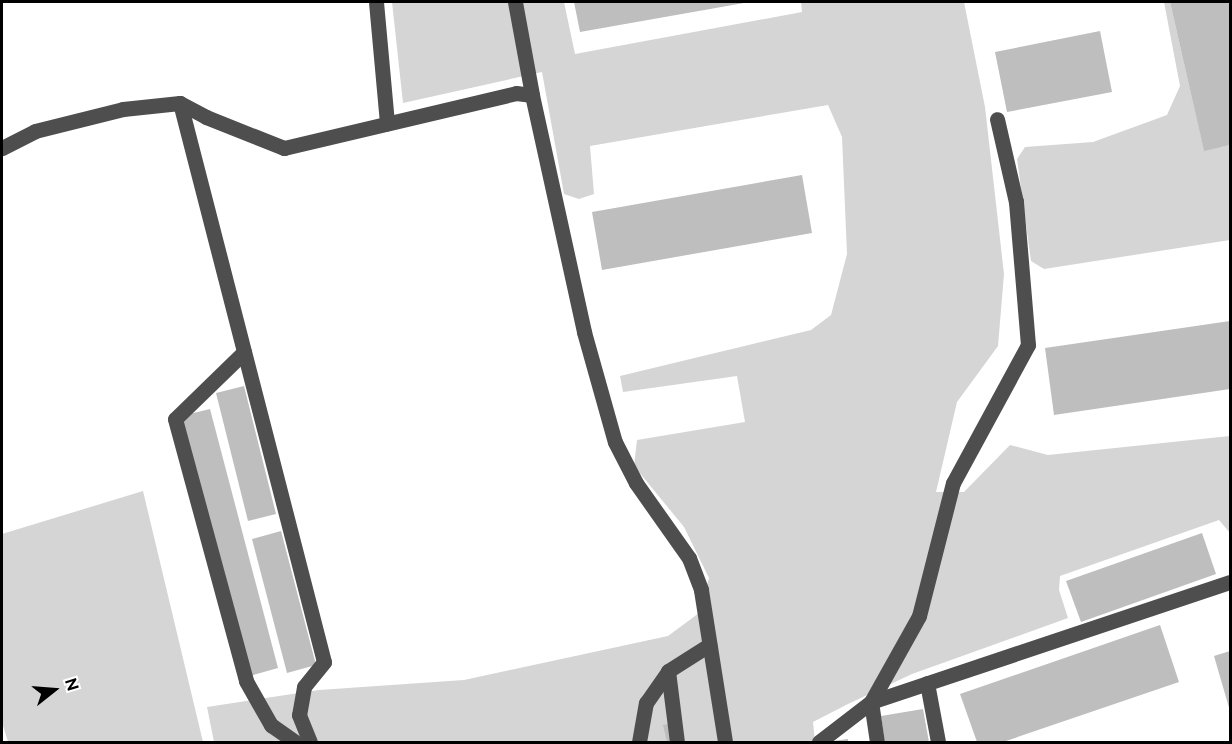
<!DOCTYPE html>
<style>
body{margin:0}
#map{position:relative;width:1232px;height:744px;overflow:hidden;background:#fff;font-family:Raleway,sans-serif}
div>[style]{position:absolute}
.green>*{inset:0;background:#d5d5d5}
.building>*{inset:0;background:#bebebe}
.minor>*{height:15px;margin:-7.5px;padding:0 7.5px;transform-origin:7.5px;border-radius:7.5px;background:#4e4e4e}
span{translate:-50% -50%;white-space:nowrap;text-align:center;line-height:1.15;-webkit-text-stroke:5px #fff;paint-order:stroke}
.frame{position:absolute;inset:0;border:3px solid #000;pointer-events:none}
.north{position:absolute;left:24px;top:660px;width:60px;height:60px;-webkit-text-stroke:4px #fff;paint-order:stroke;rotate:73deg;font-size:16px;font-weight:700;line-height:24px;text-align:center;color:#000}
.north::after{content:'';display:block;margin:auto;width:21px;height:27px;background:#000;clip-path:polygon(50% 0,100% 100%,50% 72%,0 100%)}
</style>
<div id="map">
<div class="green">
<div style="clip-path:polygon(392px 2px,564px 2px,575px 54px,802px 12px,801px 2px,964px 2px,985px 107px,1004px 274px,998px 346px,957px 402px,936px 492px,964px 492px,1010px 445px,1048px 455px,1230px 436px,1230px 533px,1219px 520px,1060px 576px,1059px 590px,1068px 618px,912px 674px,848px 704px,813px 722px,815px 742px,214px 742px,207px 707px,319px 690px,464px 680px,668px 636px,699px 613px,709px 578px,684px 527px,634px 466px,637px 440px,745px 422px,737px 376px,623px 392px,620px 376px,811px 330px,831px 315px,847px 254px,842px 137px,828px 105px,590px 146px,594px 194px,579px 199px,564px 194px,542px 72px,403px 103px)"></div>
<div style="clip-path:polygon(1164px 2px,1170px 2px,1204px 150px,1230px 145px,1230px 240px,1044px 269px,1031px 261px,1017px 159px,1025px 147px,1093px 142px,1167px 115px,1180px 86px)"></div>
<div style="clip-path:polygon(143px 491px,203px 742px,8px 742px,2px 722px,2px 534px)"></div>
</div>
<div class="building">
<div style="clip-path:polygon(574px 2px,744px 2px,744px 3px,580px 32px)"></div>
<div style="clip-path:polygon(1170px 2px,1230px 2px,1230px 145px,1204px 151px)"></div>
<div style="clip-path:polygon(1100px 31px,1112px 92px,1007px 112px,995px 52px)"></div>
<div style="clip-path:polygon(802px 175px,812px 233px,602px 270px,592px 212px)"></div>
<div style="clip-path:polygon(1230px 321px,1230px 389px,1054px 415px,1045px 348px)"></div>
<div style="clip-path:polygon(244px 386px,276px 514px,248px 521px,216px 393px)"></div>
<div style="clip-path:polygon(210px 409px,278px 668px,250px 676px,181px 416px)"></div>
<div style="clip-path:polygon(281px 531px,316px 665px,287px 673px,252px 539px)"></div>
<div style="clip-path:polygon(1202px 533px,1216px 574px,1081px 622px,1066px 581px)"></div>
<div style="clip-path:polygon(1160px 625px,1179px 682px,1003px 742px,977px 742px,960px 694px)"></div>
<div style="clip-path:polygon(1230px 651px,1230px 711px,1214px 656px)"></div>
<div style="clip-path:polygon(923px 709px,929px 742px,885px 742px,881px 716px)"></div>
<div style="clip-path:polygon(680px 722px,684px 742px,667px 742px,663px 725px)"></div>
<div style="clip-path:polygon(848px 739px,848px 742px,833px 742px,833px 741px)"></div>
</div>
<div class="minor">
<div style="left:376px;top:2px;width:122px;rotate:84.8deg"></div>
<div style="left:515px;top:2px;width:95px;rotate:79.6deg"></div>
<div style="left:180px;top:103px;width:577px;rotate:75.55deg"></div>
<div style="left:324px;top:662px;width:32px;rotate:129deg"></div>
<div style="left:304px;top:687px;width:28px;rotate:100deg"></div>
<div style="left:299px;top:715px;width:29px;rotate:68deg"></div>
<div style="left:2px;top:148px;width:37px;rotate:-27deg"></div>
<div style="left:35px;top:131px;width:91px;rotate:-14deg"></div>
<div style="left:123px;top:109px;width:57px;rotate:-6deg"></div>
<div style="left:180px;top:103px;width:30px;rotate:28deg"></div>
<div style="left:206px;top:117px;width:84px;rotate:21.7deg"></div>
<div style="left:284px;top:148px;width:238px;rotate:-13.3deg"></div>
<div style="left:516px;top:93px;width:16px;rotate:7deg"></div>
<div style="left:532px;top:95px;width:243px;rotate:77.6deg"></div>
<div style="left:584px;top:332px;width:114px;rotate:74.3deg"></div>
<div style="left:615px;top:442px;width:46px;rotate:62.9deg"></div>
<div style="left:636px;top:483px;width:92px;rotate:54.8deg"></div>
<div style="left:689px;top:558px;width:34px;rotate:69deg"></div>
<div style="left:701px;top:590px;width:154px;rotate:81deg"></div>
<div style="left:244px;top:352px;width:96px;rotate:135.8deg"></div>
<div style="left:175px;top:419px;width:271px;rotate:74.8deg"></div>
<div style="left:246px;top:681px;width:51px;rotate:60.4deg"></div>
<div style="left:271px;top:725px;width:29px;rotate:35deg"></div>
<div style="left:668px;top:671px;width:72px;rotate:82.8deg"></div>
<div style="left:927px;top:683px;width:60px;rotate:79.4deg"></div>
<div style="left:639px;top:742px;width:40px;rotate:-80deg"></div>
<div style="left:646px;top:703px;width:39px;rotate:-55deg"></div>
<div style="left:668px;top:671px;width:49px;rotate:-32.4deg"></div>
<div style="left:819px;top:742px;width:66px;rotate:-37.6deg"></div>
<div style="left:871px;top:702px;width:98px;rotate:-60.8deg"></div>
<div style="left:919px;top:616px;width:137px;rotate:-75.7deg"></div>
<div style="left:953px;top:483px;width:157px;rotate:-61.5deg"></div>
<div style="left:1028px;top:345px;width:144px;rotate:-94.8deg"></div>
<div style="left:1016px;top:202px;width:85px;rotate:-102.9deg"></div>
<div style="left:877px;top:742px;width:40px;rotate:-98.5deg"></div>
<div style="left:871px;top:702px;width:378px;rotate:-18.5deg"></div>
</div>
<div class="frame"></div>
<div class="north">N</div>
</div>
